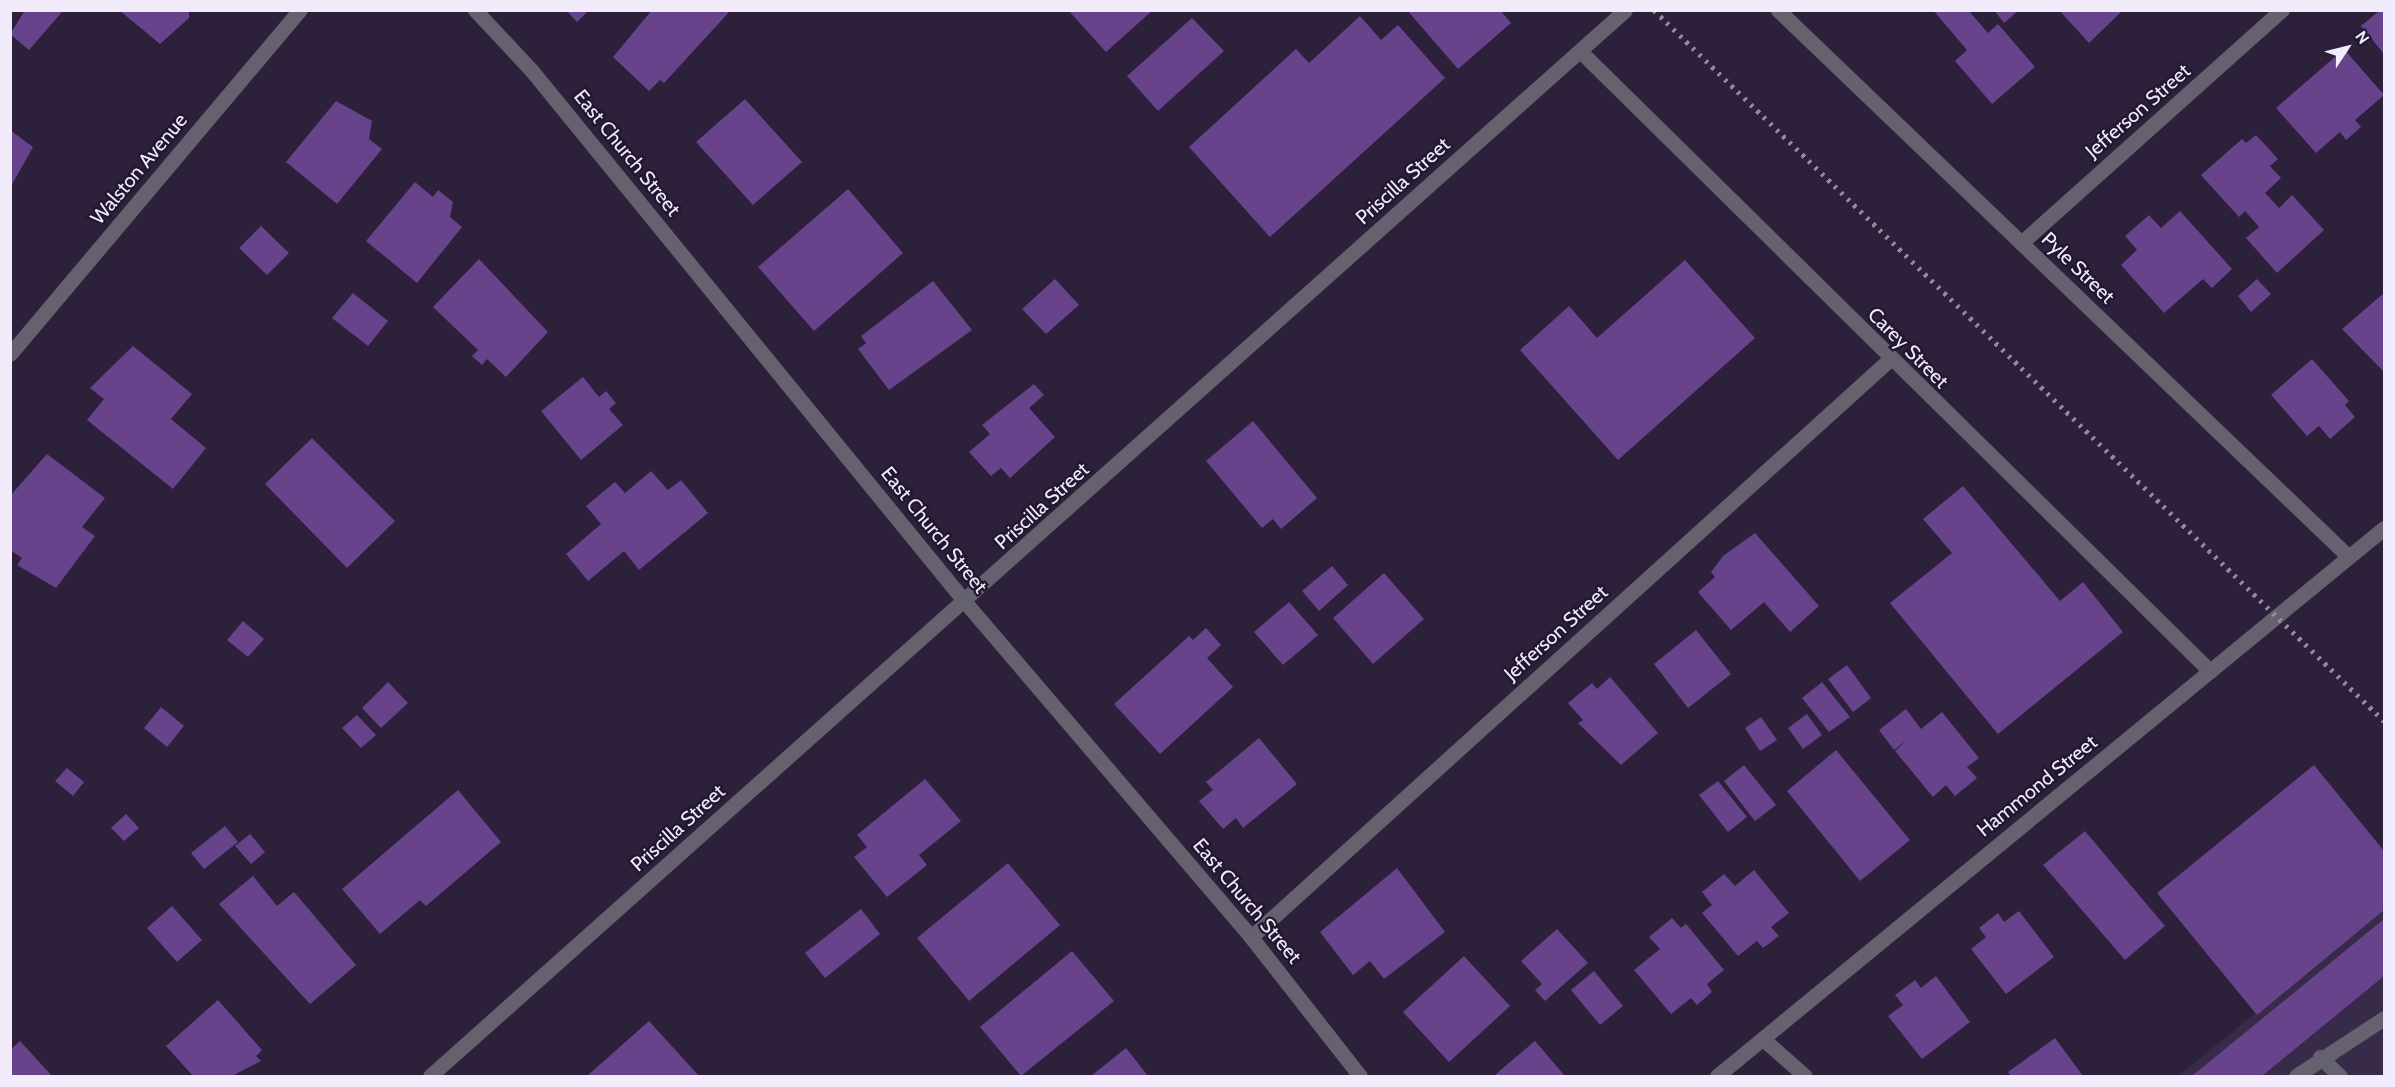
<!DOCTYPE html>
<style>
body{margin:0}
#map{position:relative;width:2395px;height:1087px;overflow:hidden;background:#2c203a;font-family:Cabin,sans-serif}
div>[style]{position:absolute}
.built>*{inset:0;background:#382a49}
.building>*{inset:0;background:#67438c}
.service>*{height:15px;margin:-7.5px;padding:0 7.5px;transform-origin:7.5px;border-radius:7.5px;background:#66616e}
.minor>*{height:15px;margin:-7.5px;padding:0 7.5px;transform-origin:7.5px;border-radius:7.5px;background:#66616e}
.tertiary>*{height:15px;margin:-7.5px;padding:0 7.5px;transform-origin:7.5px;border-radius:7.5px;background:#66616e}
.rail>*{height:4.5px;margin-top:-2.25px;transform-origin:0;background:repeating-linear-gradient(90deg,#91889d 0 3px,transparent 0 9px)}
span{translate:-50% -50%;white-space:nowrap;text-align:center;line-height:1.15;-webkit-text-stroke:4.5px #22172f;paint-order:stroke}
.street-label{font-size:20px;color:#f2ebfc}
.frame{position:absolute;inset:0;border:12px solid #f2ebfc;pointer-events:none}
.north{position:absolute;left:2317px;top:18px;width:60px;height:60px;-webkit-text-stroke:4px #22172f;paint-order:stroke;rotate:55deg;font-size:16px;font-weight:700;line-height:24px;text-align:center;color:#f2ebfc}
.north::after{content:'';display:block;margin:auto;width:21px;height:27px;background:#f2ebfc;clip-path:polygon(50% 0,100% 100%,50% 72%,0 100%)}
</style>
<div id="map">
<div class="built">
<div style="clip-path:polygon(2384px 908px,2384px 1076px,2178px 1076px)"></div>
</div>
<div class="building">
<div style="clip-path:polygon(119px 10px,189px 10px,189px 18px,160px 44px)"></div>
<div style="clip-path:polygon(566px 10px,589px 10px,577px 22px)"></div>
<div style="clip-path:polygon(652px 10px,731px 10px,664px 83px,660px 80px,649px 91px,613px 57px)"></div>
<div style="clip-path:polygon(1068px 10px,1153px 10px,1106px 52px)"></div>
<div style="clip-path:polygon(1407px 10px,1500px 10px,1511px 23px,1458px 69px)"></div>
<div style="clip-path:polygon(1933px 10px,1968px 10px,1988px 33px,1998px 24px,2035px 67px,1992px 104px,1955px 61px,1967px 50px)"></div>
<div style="clip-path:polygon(1994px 10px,2019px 10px,2004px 23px)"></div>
<div style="clip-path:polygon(2059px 10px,2123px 10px,2089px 43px)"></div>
<div style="clip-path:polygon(2380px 10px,2384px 10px,2384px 54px,2361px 26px)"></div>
<div style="clip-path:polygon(24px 12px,62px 12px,29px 50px,10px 34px)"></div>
<div style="clip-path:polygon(1360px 16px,1381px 40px,1398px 25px,1445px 78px,1270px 237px,1189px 147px,1296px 49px,1309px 63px)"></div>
<div style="clip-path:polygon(1192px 18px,1224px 51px,1158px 111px,1127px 76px)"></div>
<div style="clip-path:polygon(2344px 49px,2384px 95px,2355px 120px,2361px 127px,2346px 140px,2340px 132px,2316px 153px,2276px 108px)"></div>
<div style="clip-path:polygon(745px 99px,802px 162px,753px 205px,696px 142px)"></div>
<div style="clip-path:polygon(336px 101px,372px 121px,369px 139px,382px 149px,337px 204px,286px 162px)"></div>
<div style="clip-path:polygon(10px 130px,33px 147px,10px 188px)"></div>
<div style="clip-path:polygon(2256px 135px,2278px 159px,2270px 166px,2281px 178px,2265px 193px,2279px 208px,2292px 195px,2324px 230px,2277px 273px,2246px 238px,2259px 227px,2245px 211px,2239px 217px,2201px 175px,2242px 139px,2246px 143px)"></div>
<div style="clip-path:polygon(415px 182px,433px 197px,438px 190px,453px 202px,450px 217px,462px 227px,417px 283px,366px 241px)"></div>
<div style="clip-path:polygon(848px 189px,903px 253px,814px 331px,758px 267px)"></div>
<div style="clip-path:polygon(2180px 211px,2232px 269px,2212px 288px,2203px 279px,2164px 313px,2121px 265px,2137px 250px,2125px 236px,2149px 215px,2161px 228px)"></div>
<div style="clip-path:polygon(261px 226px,289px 253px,267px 275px,239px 248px)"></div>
<div style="clip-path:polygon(479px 259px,548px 332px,506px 377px,487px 359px,482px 365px,472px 356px,478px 350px,433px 307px)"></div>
<div style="clip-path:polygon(1685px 260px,1755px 338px,1618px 460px,1520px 350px,1569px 306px,1597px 338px)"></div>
<div style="clip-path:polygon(1055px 279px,1079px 305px,1046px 334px,1022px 309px)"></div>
<div style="clip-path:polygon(2257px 279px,2271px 294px,2251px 312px,2238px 296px)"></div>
<div style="clip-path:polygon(933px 281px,972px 330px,889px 390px,858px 349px,866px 343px,861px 336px)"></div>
<div style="clip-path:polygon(353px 293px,388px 321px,368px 346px,332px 318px)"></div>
<div style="clip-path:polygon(2384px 293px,2384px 372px,2342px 329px)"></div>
<div style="clip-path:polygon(133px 346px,192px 394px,171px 419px,206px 448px,173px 489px,87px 420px,104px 399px,90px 388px)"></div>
<div style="clip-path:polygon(2312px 359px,2349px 401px,2345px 405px,2355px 417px,2330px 439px,2319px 426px,2307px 436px,2271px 395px)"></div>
<div style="clip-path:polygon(583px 377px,599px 397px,606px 391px,616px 403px,609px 409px,623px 425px,581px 460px,541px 411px)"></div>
<div style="clip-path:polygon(1034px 384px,1044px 395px,1029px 408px,1055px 437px,1010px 478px,1001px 468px,991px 476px,969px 452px,990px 434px,982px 425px)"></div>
<div style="clip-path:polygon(1253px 421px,1317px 498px,1281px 529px,1273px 519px,1262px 528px,1206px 461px)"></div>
<div style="clip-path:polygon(312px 438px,395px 521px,347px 568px,265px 484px)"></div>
<div style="clip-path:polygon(47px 454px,105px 498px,82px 527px,95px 536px,56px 588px,17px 565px,22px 558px,10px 550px,10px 496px)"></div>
<div style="clip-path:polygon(651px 471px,668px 490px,681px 480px,708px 513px,639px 570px,624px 551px,588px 581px,566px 554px,601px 524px,586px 506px,615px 482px,625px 493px)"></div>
<div style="clip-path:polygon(1963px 486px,2060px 601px,2083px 582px,2123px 632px,1998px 734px,1890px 603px,1952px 553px,1923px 519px)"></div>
<div style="clip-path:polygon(1755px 533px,1819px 606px,1790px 632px,1764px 602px,1731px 630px,1698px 592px,1715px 577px,1711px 572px,1723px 556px)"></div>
<div style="clip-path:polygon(1332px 566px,1348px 585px,1319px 611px,1302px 591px)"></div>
<div style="clip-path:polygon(1384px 573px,1424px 619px,1373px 664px,1333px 618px)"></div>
<div style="clip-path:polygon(1289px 602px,1318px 635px,1283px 665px,1254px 632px)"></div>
<div style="clip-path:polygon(243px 621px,264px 639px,248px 657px,227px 640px)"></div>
<div style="clip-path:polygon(1206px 628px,1221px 645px,1207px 658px,1233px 687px,1160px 754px,1114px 704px,1189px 636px,1193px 640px)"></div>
<div style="clip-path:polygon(1696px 630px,1731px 674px,1688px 708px,1654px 664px)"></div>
<div style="clip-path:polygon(1847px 665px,1871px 698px,1853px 712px,1828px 679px)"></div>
<div style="clip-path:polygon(1610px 677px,1658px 733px,1621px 765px,1578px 723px,1583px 720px,1568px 703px,1592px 683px,1597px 689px)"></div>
<div style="clip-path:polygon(388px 682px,408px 703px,381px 728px,362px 708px)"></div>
<div style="clip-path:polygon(1822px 682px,1850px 717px,1829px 732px,1802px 698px)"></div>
<div style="clip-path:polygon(161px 707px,184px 726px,167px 747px,144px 728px)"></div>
<div style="clip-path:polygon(1906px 709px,1921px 729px,1942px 712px,1979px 758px,1967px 767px,1977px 778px,1955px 796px,1946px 785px,1933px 797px,1895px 751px,1907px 740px,1894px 750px,1879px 730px)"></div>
<div style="clip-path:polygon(1807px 714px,1822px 735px,1803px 749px,1788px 728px)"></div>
<div style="clip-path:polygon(357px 715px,376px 735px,361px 748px,342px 728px)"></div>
<div style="clip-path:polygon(1761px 717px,1777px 740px,1760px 751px,1745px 728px)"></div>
<div style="clip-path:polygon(1259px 738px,1297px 784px,1243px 828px,1236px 818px,1223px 829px,1199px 801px,1213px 790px,1206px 782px)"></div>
<div style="clip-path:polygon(1836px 750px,1910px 840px,1860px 881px,1787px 791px)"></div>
<div style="clip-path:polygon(1744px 765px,1776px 805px,1755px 821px,1724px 781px)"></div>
<div style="clip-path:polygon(2314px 765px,2384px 851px,2384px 910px,2257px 1015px,2157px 893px)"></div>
<div style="clip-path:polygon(67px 768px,84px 782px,73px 796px,55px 781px)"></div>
<div style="clip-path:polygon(925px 779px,961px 821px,919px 855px,927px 865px,887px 897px,854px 857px,867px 847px,857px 835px)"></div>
<div style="clip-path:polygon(1718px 781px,1747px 817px,1728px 832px,1699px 795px)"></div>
<div style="clip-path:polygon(458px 790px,501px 842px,426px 906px,420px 900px,380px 934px,342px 889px)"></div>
<div style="clip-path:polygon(126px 814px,139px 828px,124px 841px,111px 828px)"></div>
<div style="clip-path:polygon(225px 826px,238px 842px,204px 869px,191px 853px)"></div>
<div style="clip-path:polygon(2085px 831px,2165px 926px,2125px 960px,2043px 865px)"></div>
<div style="clip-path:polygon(250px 834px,265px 852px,251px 864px,235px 846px)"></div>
<div style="clip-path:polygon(1008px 863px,1060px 925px,969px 1001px,917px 938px)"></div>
<div style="clip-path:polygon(1397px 868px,1445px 932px,1384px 979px,1370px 961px,1353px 975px,1320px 932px)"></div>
<div style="clip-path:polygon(1754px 870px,1789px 913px,1771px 927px,1779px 936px,1763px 948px,1757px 941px,1738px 956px,1702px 913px,1712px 905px,1702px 892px,1724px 874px,1735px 886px)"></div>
<div style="clip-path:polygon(253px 876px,277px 906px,294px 892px,356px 965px,310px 1004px,219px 904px)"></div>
<div style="clip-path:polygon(172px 906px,202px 940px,177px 962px,147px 928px)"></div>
<div style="clip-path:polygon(861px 909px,880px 934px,825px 978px,805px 953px)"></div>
<div style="clip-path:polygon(2019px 911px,2054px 957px,2006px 994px,1971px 949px,1986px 937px,1979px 928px,1998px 913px,2004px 922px)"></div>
<div style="clip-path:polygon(1672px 918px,1681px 928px,1686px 924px,1724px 970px,1707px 984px,1712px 992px,1697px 1005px,1691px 998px,1671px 1014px,1634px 970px,1660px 949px,1649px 937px)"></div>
<div style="clip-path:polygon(2384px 919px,2384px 976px,2262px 1076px,2192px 1076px)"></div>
<div style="clip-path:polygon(1557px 929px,1588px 963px,1545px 1001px,1535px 990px,1542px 984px,1521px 961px)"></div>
<div style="clip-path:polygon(1072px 951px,1114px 1001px,1021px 1076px,980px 1027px)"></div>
<div style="clip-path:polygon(1464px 956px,1510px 1006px,1449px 1062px,1403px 1012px)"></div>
<div style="clip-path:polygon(1594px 971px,1623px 1006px,1600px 1025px,1571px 990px)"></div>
<div style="clip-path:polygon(1936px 976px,1970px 1022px,1922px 1059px,1888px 1016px,1903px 1005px,1895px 995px,1915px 980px,1921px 988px)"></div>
<div style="clip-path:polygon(218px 1000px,262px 1050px,256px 1056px,261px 1061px,232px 1076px,193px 1076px,166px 1046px)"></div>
<div style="clip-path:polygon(649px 1021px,699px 1076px,587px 1076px)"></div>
<div style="clip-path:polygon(2055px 1038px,2083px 1076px,2011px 1076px,2008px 1072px)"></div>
<div style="clip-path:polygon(20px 1041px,52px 1076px,10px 1076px,10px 1050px)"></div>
<div style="clip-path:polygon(1535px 1041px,1565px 1076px,1494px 1076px,1503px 1068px)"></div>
<div style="clip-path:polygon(1126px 1048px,1148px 1076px,1091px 1076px)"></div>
</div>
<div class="service">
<div style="left:1763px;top:1039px;width:56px;rotate:41.4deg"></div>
<div style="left:2320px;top:1057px;width:28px;rotate:44deg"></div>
<div style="left:2296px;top:1076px;width:105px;rotate:-33.4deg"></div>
</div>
<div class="minor">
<div style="left:1778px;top:10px;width:789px;rotate:43.77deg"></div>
<div style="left:1580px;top:51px;width:884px;rotate:44.54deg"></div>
<div style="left:2021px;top:243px;width:350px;rotate:-41.8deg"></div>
<div style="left:10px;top:354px;width:450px;rotate:-49.9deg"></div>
<div style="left:1251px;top:937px;width:860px;rotate:-42.13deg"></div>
<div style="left:430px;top:1076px;width:1601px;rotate:-41.73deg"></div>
<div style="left:1717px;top:1076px;width:863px;rotate:-39.41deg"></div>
</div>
<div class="tertiary">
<div style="left:475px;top:10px;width:83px;rotate:46.9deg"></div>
<div style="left:532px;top:71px;width:685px;rotate:50.8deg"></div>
<div style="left:965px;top:602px;width:440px;rotate:49.5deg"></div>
<div style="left:1251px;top:937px;width:177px;rotate:51.9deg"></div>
</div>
<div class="rail">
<div style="left:1654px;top:10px;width:1019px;rotate:44.24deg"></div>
</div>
<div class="street-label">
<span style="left:2138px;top:111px;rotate:-41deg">Jefferson Street</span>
<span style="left:627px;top:153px;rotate:51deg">East Church Street</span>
<span style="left:139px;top:169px;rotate:-50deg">Walston Avenue</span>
<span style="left:1403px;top:181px;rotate:-42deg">Priscilla Street</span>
<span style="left:2078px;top:268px;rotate:44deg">Pyle Street</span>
<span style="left:1908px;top:348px;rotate:45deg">Carey Street</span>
<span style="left:1042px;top:506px;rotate:-42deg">Priscilla Street</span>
<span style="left:934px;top:530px;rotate:51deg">East Church Street</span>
<span style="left:1556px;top:633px;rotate:-42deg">Jefferson Street</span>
<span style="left:2037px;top:786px;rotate:-39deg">Hammond Street</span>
<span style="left:678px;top:828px;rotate:-42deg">Priscilla Street</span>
<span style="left:1247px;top:901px;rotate:50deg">East Church Street</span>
</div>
<div class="frame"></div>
<div class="north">N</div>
</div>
